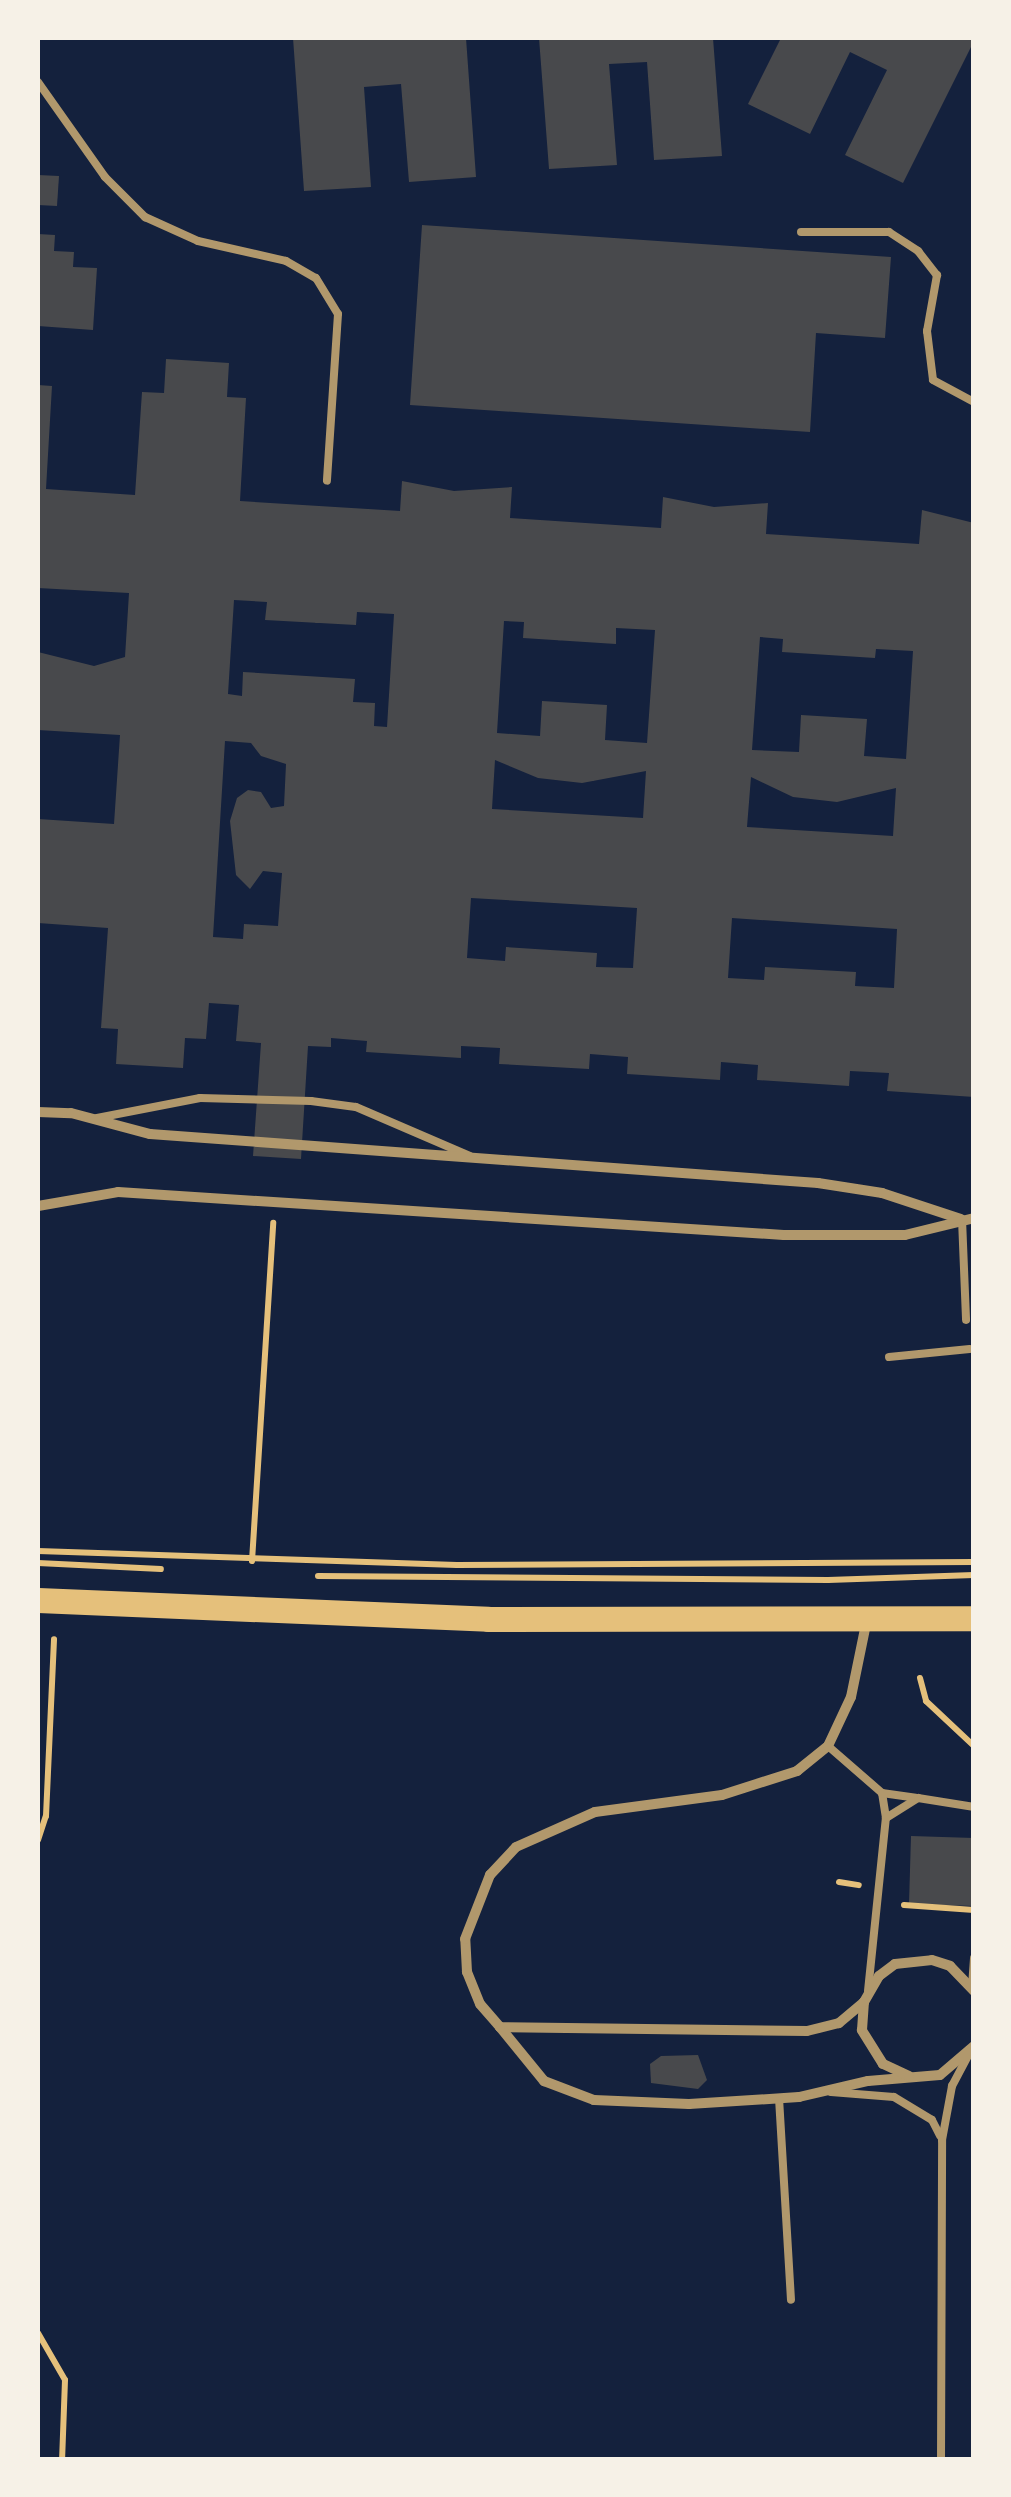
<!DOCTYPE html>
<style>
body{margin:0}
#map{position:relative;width:1011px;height:2497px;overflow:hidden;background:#14213d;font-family:"PT Sans Narrow",sans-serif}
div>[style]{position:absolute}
.building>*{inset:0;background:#48494c}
.path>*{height:6px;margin:-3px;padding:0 3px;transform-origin:3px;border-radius:3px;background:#e5c07b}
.service>*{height:8px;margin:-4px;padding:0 4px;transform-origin:4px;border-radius:4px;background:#b1986c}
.minor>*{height:10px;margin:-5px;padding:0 5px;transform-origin:5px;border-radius:5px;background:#b1986c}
.primary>*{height:25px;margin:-12.5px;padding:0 12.5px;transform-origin:12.5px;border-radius:12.5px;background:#e5c07b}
span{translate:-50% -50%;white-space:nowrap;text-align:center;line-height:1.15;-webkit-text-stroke:9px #f6f1e7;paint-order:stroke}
.frame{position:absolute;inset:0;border:40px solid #f6f1e7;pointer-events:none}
</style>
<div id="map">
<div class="building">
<div style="clip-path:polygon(293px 38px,466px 38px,476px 177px,409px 182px,401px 84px,364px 87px,371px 187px,304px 191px)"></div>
<div style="clip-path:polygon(539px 38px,713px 38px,722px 156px,654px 160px,647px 62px,609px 64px,617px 165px,549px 169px)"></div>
<div style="clip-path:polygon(781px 38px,974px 38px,974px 41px,903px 183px,845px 155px,887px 70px,850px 52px,810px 134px,748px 104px)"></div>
<div style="clip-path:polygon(38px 175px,59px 176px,57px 206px,38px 205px)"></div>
<div style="clip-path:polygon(422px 225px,891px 257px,885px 338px,816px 333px,810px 432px,410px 405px)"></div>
<div style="clip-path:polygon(38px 234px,55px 235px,54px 251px,74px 252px,73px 267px,97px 268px,93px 330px,38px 326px)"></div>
<div style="clip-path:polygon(evenodd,166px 359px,229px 363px,227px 397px,246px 398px,240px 501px,400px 511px,402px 481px,454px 491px,512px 487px,510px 518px,661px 528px,663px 497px,714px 507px,768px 503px,766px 534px,919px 544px,922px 510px,974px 523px,974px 1097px,887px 1091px,889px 1073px,850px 1071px,849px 1086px,757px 1080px,758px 1065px,721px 1062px,720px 1080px,627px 1074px,628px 1057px,590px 1054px,589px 1069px,499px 1064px,500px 1048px,461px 1046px,461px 1058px,366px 1052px,367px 1041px,331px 1038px,331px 1047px,308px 1046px,301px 1159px,253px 1156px,261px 1043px,236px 1041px,239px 1005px,209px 1003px,206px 1039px,185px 1038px,183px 1068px,116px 1064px,118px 1029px,101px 1028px,108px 928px,38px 923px,38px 819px,114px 824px,120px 735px,38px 730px,38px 652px,94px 666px,125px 657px,129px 593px,38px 588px,38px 385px,52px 386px,46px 489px,135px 495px,142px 392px,164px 393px,166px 359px,234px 600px,267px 602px,265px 620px,356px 625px,357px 612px,394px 614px,387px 727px,374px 726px,375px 703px,353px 702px,355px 679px,243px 672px,242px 696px,228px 694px,234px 600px,166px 359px,504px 621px,524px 622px,523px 638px,616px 644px,616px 628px,655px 630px,647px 743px,605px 740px,607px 705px,542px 701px,540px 736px,497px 733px,504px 621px,166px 359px,760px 637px,783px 639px,782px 652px,875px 658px,876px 649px,913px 651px,906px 759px,864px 756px,867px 719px,801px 715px,799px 752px,752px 750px,760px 637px,166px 359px,225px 741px,251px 743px,261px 756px,286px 764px,284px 806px,271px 808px,261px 792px,248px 790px,237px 798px,230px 821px,236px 875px,250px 889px,263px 871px,282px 873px,278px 926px,244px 924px,243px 939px,213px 937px,225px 741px,166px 359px,495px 760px,538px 778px,582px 783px,646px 771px,643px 818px,492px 809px,495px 760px,166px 359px,751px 777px,793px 797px,837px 802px,896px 788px,893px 836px,747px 827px,751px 777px,166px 359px,471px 898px,637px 908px,633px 968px,596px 967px,597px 953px,506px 947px,505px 961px,467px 958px,471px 898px,166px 359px,732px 918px,897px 929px,894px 988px,855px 986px,856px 972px,765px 967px,764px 980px,728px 978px,732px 918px)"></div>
<div style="clip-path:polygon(911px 1836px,974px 1838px,974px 1906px,909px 1904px)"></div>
<div style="clip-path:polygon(698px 2055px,707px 2080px,698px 2089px,651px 2083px,650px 2064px,661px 2056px)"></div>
</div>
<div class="path">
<div style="left:38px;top:1551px;width:419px;rotate:1.9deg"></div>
<div style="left:457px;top:1565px;width:517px;rotate:-0.33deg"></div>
<div style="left:252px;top:1561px;width:339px;rotate:-86.4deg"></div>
<div style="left:38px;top:1563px;width:123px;rotate:2.8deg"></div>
<div style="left:318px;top:1576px;width:510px;rotate:0.45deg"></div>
<div style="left:828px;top:1580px;width:146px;rotate:-2deg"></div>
<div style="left:920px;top:1678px;width:24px;rotate:75deg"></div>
<div style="left:926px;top:1701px;width:66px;rotate:43.2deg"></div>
<div style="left:38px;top:1840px;width:25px;rotate:-72deg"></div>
<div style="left:46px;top:1816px;width:177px;rotate:-87.4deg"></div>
<div style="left:839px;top:1882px;width:20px;rotate:9deg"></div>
<div style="left:904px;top:1905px;width:70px;rotate:4.1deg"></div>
<div style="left:38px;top:2333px;width:54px;rotate:60.1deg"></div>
<div style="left:65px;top:2380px;width:80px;rotate:92.1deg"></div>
</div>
<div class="service">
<div style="left:38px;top:82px;width:116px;rotate:54.8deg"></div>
<div style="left:105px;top:177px;width:57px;rotate:45deg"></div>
<div style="left:145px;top:217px;width:58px;rotate:24.4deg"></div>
<div style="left:198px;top:241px;width:90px;rotate:12.8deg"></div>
<div style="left:286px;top:261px;width:34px;rotate:30deg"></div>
<div style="left:316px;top:278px;width:42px;rotate:58.6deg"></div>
<div style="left:338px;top:314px;width:167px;rotate:93.8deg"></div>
<div style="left:801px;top:232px;width:88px"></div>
<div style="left:889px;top:232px;width:35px;rotate:33deg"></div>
<div style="left:918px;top:251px;width:31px;rotate:52deg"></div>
<div style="left:937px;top:275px;width:57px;rotate:100.1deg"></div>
<div style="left:927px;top:331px;width:49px;rotate:83deg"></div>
<div style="left:933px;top:380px;width:47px;rotate:28.2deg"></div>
<div style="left:97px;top:1118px;width:105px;rotate:-11deg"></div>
<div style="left:200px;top:1098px;width:111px;rotate:1.5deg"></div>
<div style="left:311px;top:1101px;width:45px;rotate:7.6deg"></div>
<div style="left:356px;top:1107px;width:124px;rotate:23.3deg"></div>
<div style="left:962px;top:1219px;width:101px;rotate:87.7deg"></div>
<div style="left:889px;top:1357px;width:81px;rotate:-5.6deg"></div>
<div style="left:828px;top:1746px;width:72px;rotate:41deg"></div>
<div style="left:886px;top:1818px;width:25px;rotate:-99deg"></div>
<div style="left:882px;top:1793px;width:34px;rotate:8deg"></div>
<div style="left:972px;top:1987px;width:29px;rotate:-86deg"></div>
<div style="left:868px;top:1991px;width:174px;rotate:-84.1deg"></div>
<div style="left:886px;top:1818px;width:38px;rotate:-32deg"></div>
<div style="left:918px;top:1798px;width:57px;rotate:9.1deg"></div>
<div style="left:831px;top:2092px;width:63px;rotate:4.5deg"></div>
<div style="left:894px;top:2097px;width:44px;rotate:31.2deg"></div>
<div style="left:932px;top:2120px;width:18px;rotate:63deg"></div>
<div style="left:779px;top:2098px;width:202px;rotate:86.6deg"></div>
<div style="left:941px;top:2460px;width:320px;rotate:-89.8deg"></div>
<div style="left:942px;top:2140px;width:55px;rotate:-79.5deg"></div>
<div style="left:952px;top:2086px;width:40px;rotate:-62deg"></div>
</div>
<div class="minor">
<div style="left:38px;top:1112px;width:33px;rotate:2deg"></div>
<div style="left:71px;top:1113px;width:82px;rotate:14.9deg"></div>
<div style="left:150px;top:1134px;width:670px;rotate:4.2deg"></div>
<div style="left:818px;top:1183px;width:65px;rotate:8.9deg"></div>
<div style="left:882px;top:1193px;width:83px;rotate:18.2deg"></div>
<div style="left:38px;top:1206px;width:81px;rotate:-9.9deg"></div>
<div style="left:118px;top:1192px;width:667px;rotate:3.69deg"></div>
<div style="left:784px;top:1235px;width:121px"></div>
<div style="left:905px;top:1235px;width:71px;rotate:-13.8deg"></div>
<div style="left:864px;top:2002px;width:33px;rotate:140deg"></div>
<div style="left:839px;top:2023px;width:33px;rotate:166deg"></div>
<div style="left:807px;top:2031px;width:307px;rotate:-179.3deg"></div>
<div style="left:500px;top:2027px;width:70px;rotate:50.8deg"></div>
<div style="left:544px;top:2081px;width:53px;rotate:20.8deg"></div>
<div style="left:594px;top:2100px;width:95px;rotate:2.4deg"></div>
<div style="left:689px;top:2104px;width:110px;rotate:-3.6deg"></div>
<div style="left:799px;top:2097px;width:71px;rotate:-13.1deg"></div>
<div style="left:868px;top:2081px;width:72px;rotate:-4.8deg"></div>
<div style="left:940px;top:2075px;width:45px;rotate:-40.5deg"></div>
<div style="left:500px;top:2027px;width:30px;rotate:-131deg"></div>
<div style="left:480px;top:2004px;width:35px;rotate:-112deg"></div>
<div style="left:467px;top:1972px;width:33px;rotate:-93deg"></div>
<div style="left:465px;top:1939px;width:69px;rotate:-68.7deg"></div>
<div style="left:490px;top:1875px;width:38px;rotate:-47deg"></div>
<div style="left:516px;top:1847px;width:86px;rotate:-23.9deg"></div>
<div style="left:595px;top:1812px;width:128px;rotate:-7.6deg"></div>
<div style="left:722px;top:1795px;width:79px;rotate:-17.7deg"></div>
<div style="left:797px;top:1771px;width:40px;rotate:-39deg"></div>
<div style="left:828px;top:1746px;width:54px;rotate:-64.9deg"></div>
<div style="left:851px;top:1697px;width:80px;rotate:-78.4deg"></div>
<div style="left:909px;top:2076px;width:29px;rotate:-155deg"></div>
<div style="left:883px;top:2064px;width:40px;rotate:-122deg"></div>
<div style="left:862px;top:2030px;width:28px;rotate:-86deg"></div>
<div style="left:864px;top:2002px;width:30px;rotate:-60deg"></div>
<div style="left:879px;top:1976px;width:20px;rotate:-37deg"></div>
<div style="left:895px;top:1964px;width:37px;rotate:-6deg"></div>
<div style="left:932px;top:1960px;width:19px;rotate:18deg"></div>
<div style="left:950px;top:1966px;width:35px;rotate:46deg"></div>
</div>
<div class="primary">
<div style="left:38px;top:1600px;width:450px;rotate:2.4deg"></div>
<div style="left:488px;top:1619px;width:486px;rotate:-0.1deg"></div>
</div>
<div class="frame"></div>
</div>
